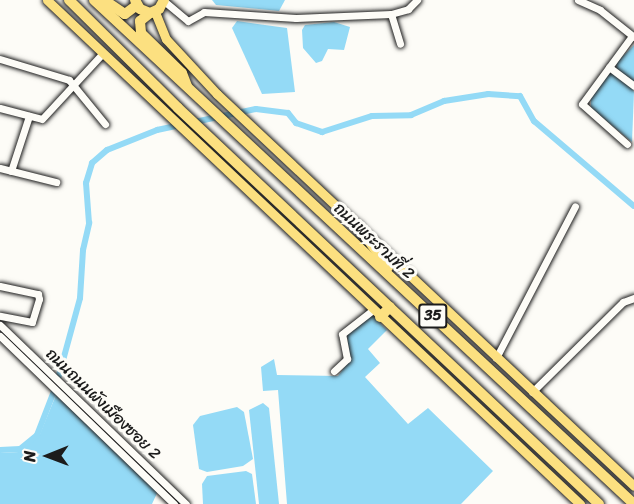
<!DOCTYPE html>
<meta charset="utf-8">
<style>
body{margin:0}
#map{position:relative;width:634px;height:504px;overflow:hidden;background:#fdfcf7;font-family:Sriracha,"Playpen Sans Thai",sans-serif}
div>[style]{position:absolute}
.water>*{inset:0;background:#94daf6}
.canal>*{height:6px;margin:-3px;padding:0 3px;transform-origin:3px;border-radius:3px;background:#94daf6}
.roads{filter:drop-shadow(0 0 2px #1c1c1c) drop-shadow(0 0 2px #1c1c1c)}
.minor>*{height:7px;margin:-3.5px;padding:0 3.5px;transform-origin:3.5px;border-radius:3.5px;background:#fdfcf7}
.major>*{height:9px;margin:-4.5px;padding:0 4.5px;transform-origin:4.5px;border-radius:4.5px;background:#fce080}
.highway>*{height:10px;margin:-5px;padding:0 5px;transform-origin:5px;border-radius:5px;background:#fce080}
span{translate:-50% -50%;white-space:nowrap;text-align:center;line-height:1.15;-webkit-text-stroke:6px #fdfcf7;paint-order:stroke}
.shield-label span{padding:2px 4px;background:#fdfcf7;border:2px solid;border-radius:4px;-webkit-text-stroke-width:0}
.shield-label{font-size:15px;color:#1c1c1c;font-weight:700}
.street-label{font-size:16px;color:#1c1c1c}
.north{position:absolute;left:18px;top:426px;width:60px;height:60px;-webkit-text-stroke:4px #fdfcf7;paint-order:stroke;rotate:269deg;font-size:16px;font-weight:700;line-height:24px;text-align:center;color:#1c1c1c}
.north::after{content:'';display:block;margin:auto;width:21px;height:27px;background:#1c1c1c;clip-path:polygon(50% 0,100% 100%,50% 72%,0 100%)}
</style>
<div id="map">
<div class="water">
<div style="clip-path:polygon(212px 0,285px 0,279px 11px,216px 5px)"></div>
<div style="clip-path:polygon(237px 21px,287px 28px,295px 92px,262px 94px,232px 28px)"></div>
<div style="clip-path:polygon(334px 22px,350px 27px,344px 50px,328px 49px,322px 61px,316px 63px,303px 48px,302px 30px,305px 25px)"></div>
<div style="clip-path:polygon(634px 45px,634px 83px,616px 69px,617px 62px)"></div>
<div style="clip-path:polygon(610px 72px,630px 84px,634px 92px,632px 142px,591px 108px,591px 98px)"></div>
<div style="clip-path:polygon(372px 315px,387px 330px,368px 349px,380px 363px,365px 377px,408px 424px,428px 408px,493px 471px,461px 504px,287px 504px,278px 390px,263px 391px,261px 367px,274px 359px,277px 375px,338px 376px,350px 360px,347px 335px)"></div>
<div style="clip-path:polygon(56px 395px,158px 491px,152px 504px,0 504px,0 453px,19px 452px,40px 434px)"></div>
<div style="clip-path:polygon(263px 403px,269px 408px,279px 504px,259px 504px,249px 410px)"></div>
<div style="clip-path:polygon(237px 407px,244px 412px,253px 459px,243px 466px,207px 472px,199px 469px,193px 425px,200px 416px)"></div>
<div style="clip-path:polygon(246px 471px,252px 474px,256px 504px,203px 504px,202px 484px,207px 476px)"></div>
</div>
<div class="canal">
<div style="left:0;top:450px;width:20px;rotate:-3deg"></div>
<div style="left:20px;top:449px;width:22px;rotate:-39deg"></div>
<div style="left:37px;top:435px;width:53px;rotate:-68.8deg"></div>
<div style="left:56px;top:386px;width:91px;rotate:-74.7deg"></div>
<div style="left:80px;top:298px;width:48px;rotate:-86.4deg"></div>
<div style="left:83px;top:250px;width:28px;rotate:-77deg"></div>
<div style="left:89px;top:223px;width:40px;rotate:-94.3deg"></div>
<div style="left:86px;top:183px;width:21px;rotate:-73deg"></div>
<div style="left:92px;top:163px;width:20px;rotate:-41deg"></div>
<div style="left:107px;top:150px;width:54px;rotate:-21.8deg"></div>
<div style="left:157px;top:130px;width:101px;rotate:-12deg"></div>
<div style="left:256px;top:109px;width:32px;rotate:7deg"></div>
<div style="left:288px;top:113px;width:13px;rotate:51deg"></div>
<div style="left:296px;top:123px;width:28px;rotate:19deg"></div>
<div style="left:322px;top:132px;width:52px;rotate:-17.7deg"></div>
<div style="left:372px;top:116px;width:39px;rotate:-1deg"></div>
<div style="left:411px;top:115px;width:36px;rotate:-23deg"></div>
<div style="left:444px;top:101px;width:45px;rotate:-9deg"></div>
<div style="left:488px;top:94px;width:32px;rotate:4deg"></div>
<div style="left:520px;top:96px;width:29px;rotate:61deg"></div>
<div style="left:534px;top:121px;width:131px;rotate:40.4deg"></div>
</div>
<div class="roads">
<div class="minor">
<div style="left:578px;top:0;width:24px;rotate:24deg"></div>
<div style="left:600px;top:10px;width:43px;rotate:38.5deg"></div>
<div style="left:164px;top:1px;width:31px;rotate:40deg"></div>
<div style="left:188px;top:21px;width:18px;rotate:-29deg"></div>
<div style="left:204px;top:12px;width:92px;rotate:3.7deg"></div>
<div style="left:296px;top:18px;width:95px;rotate:-2.4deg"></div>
<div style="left:391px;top:14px;width:18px;rotate:-16deg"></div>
<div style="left:408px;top:9px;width:13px;rotate:-45deg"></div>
<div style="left:391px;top:14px;width:31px;rotate:73deg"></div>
<div style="left:0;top:59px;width:72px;rotate:16.9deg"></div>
<div style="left:69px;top:80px;width:57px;rotate:50.7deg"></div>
<div style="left:609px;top:67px;width:31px;rotate:37deg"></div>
<div style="left:0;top:108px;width:43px;rotate:14.7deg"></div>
<div style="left:42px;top:119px;width:90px;rotate:-47.3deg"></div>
<div style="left:627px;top:144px;width:60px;rotate:-138.4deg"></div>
<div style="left:582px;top:104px;width:84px;rotate:-53.7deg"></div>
<div style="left:0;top:168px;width:58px;rotate:14deg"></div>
<div style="left:11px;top:171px;width:58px;rotate:-71.9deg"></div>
<div style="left:0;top:286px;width:39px;rotate:12deg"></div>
<div style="left:38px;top:294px;width:5px;rotate:79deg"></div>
<div style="left:39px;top:299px;width:24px;rotate:107deg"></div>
<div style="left:32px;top:322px;width:33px;rotate:-169deg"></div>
<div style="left:0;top:325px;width:258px;rotate:43.9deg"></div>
<div style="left:0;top:336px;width:242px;rotate:44deg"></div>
<div style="left:496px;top:358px;width:171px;rotate:-62.5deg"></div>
<div style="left:334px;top:371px;width:18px;rotate:-43deg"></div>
<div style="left:347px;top:359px;width:25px;rotate:-101deg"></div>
<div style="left:342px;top:334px;width:39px;rotate:-38deg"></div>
<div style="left:532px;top:392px;width:128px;rotate:-44.7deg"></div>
<div style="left:623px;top:302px;width:12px;rotate:-20deg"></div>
</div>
<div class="major">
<div style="left:47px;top:0;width:734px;rotate:43.4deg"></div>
<div style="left:155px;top:12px;width:29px;rotate:68deg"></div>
<div style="left:166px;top:39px;width:75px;rotate:47.2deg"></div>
<div style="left:217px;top:94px;width:572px;rotate:43.23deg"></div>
</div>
<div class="highway">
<div style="left:69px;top:0;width:153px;rotate:44.7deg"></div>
<div style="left:178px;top:108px;width:578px;rotate:43.25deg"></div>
<div style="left:94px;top:0;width:739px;rotate:43.03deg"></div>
<div style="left:104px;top:0;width:25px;rotate:34deg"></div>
<div style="left:125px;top:14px;width:15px;rotate:-37deg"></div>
<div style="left:135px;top:0;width:10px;rotate:61deg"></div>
<div style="left:140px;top:9px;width:11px;rotate:22deg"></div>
<div style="left:150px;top:13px;width:10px;rotate:-24deg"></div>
<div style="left:159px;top:9px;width:10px;rotate:-61deg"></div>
<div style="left:150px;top:13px;width:13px;rotate:141deg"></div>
<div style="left:140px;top:21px;width:12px;rotate:85deg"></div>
<div style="left:141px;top:33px;width:57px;rotate:44.3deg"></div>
<div style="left:182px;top:73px;width:14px;rotate:69deg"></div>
<div style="left:358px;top:226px;width:51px;rotate:53.8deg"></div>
<div style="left:380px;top:317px;width:14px;rotate:-45deg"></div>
</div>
</div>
<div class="shield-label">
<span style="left:433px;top:316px">35</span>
</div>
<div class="street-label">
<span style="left:374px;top:241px;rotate:43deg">ถนนพระรามที่ 2</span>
<span style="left:103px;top:404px;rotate:44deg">ถนนถนนผังเมืองซอย 2</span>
</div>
<div class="north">N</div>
</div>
